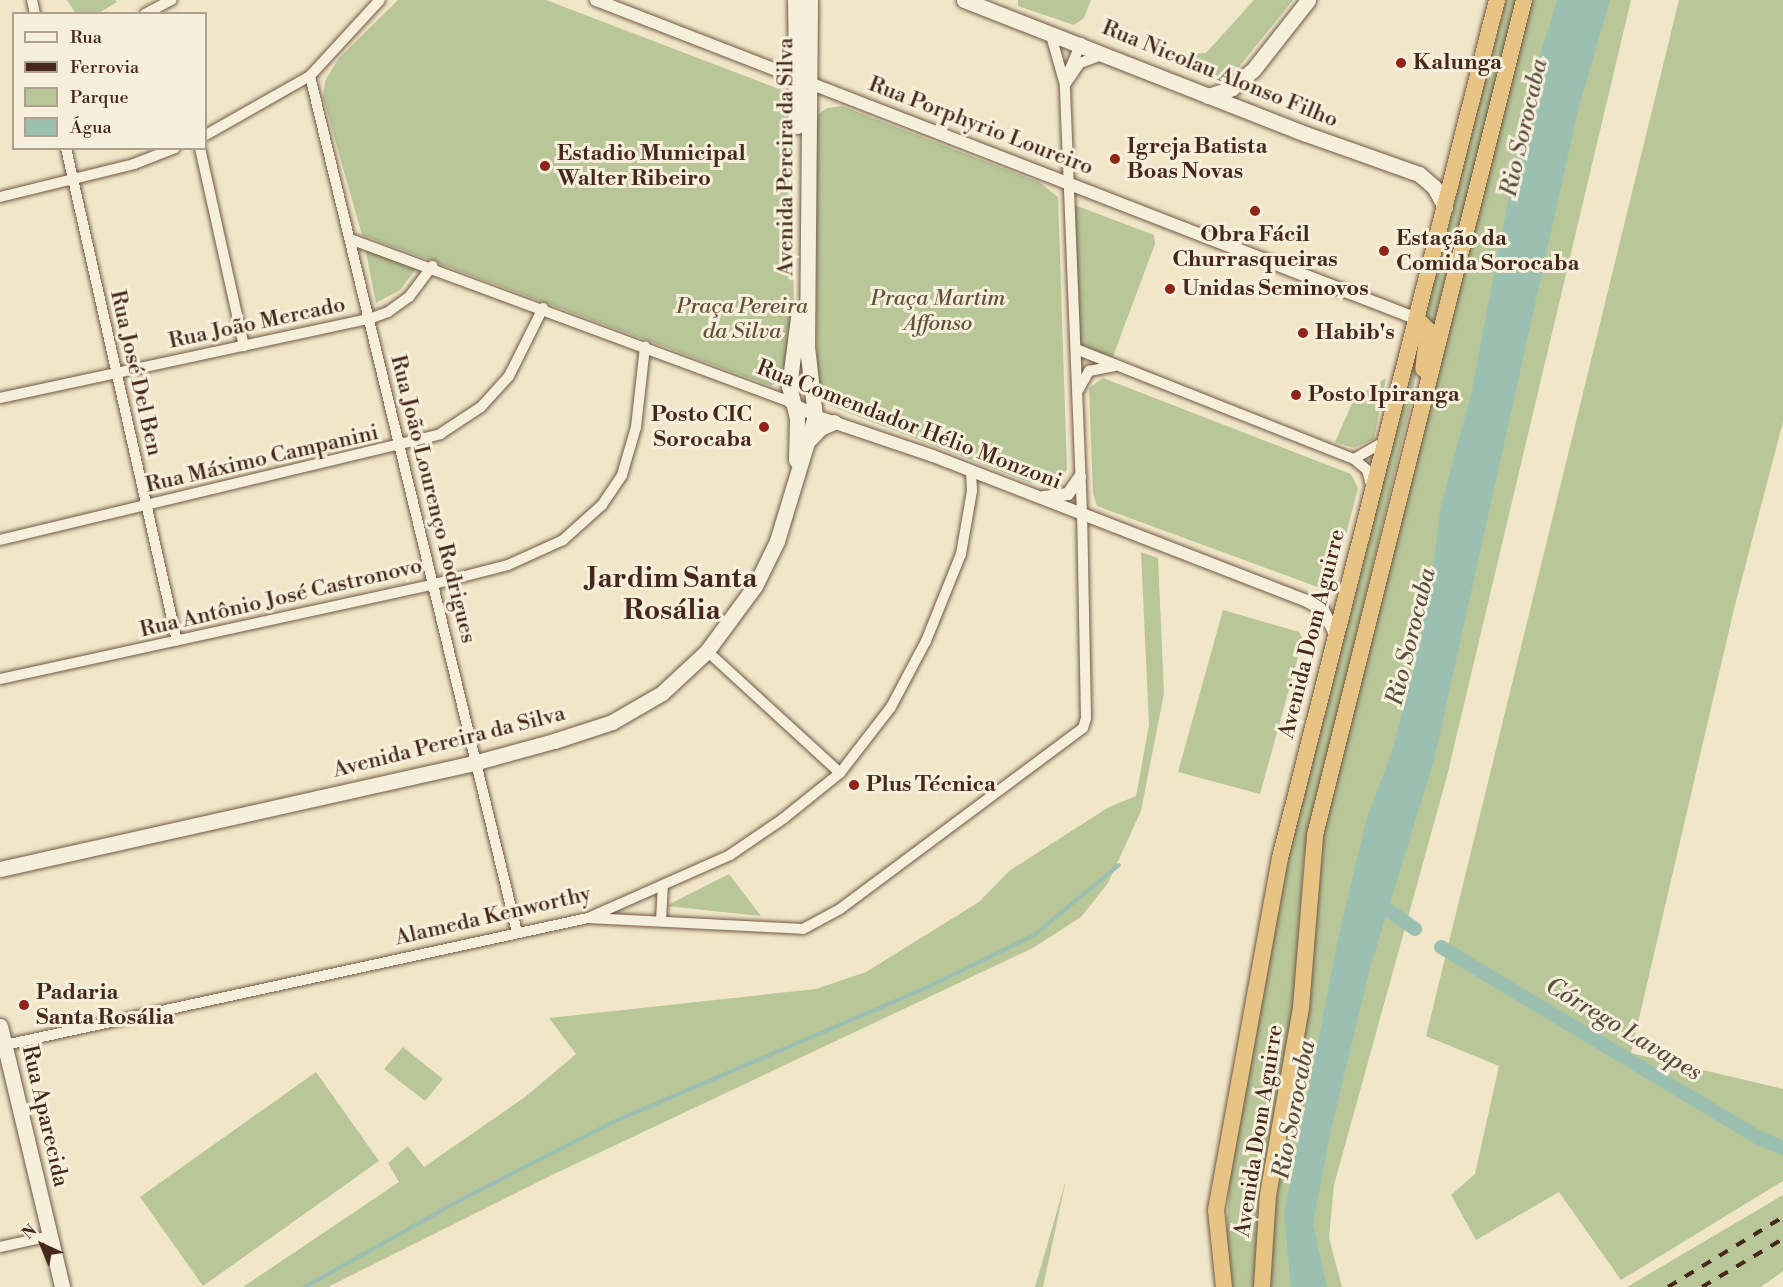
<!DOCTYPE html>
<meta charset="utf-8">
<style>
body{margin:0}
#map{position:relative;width:1783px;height:1287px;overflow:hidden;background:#f1e7c8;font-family:"Libre Bodoni",serif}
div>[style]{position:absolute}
.green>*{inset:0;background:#b8c698}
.water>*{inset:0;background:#9bc0b2}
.stream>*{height:4px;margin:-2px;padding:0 2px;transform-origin:2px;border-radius:2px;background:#9bc0b2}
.canal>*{height:14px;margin:-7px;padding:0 7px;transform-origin:7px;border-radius:7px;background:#9bc0b2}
.roads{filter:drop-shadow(0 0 2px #705846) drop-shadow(0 0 2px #705846)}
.minor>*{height:10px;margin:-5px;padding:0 5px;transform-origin:5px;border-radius:5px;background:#f6efdb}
.tertiary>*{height:12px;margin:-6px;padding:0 6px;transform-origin:6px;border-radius:6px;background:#f6efdb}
.secondary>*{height:15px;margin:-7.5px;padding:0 7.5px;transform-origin:7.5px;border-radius:7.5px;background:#f6efdb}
.trunk>*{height:16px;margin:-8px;padding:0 8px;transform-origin:8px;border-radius:8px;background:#e8c484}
.rail>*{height:4px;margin-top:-2px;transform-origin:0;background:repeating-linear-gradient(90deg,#45281b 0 10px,transparent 0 20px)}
.dots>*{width:16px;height:16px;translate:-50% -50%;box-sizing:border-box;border:3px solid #f6efdb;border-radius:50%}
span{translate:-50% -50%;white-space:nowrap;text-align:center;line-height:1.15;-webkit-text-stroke:6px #f6efdb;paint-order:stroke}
.poi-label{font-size:22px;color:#45281b;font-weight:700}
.left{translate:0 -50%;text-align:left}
.right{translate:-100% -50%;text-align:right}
.street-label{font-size:22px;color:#45281b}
.park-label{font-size:22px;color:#62503a;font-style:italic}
.water-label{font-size:24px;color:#5a4e41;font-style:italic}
.district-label{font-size:28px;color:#45281b;font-weight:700}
.legend{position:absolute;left:12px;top:12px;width:195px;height:138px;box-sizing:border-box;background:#f6efdb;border:2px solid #af9f8e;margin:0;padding:8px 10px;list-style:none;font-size:18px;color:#45281b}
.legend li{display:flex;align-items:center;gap:12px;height:30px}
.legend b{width:30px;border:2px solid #af9f8e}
.north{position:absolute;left:12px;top:1215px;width:60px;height:60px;-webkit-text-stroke:4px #f6efdb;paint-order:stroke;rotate:316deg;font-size:16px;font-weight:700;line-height:24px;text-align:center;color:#45281b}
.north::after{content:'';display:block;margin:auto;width:21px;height:27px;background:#45281b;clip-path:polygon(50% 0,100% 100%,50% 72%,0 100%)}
</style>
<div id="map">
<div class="green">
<div style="clip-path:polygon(67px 0,115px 0,117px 2px,99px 13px,76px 14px)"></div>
<div style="clip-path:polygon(398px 0,546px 0,787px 92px,794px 301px,784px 379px,771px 386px,362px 235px,323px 97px,325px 81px,339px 58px)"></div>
<div style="clip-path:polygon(1018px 0,1091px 0,1084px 18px,1074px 25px,1018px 6px)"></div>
<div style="clip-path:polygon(1254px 0,1293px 0,1229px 79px,1218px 81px,1169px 60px,1169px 55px,1206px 53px)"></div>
<div style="clip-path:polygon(1506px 0,1518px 0,1432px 331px,1424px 317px)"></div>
<div style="clip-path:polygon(1532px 0,1631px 0,1447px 776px,1334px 1185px,1329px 1238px,1342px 1287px,1268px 1287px,1275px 1207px,1299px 1061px,1325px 821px)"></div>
<div style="clip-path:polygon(1679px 0,1783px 0,1783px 422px,1734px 609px,1631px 1053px,1783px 1089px,1783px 1181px,1621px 1280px,1559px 1192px,1476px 1240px,1451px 1195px,1475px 1174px,1499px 1066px,1426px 1036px)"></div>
<div style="clip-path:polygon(842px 106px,1039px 182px,1058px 197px,1067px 470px,1054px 483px,1031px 483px,831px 406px,817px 396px,816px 127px,818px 114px,827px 108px)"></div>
<div style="clip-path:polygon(1072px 204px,1154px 235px,1155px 244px,1112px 359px,1079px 347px)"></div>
<div style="clip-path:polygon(365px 247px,416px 269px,400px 290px,376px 303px)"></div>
<div style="clip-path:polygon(1418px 330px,1422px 342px,1410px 408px,1304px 856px,1294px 1005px,1259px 1198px,1254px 1287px,1232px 1287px,1226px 1243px,1231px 1153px,1288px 859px)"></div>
<div style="clip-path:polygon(1103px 378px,1351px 474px,1358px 488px,1334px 581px,1326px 590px,1097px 506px,1093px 493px,1089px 388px)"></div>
<div style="clip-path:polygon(1386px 378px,1374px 439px,1354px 448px,1335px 442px,1354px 399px)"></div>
<div style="clip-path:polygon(1141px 552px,1158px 558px,1164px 693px,1141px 811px,1108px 883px,1081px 917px,1033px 948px,554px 1174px,328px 1287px,243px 1287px,399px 1182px,388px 1163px,408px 1146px,424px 1167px,525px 1097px,576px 1054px,549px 1018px,816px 989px,866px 972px,979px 902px,1009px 871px,1109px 807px,1136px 796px,1149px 725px)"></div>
<div style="clip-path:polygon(1223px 610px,1299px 632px,1303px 639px,1260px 794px,1178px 772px)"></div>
<div style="clip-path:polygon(729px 874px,761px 916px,666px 906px)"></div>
<div style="clip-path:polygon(403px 1047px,443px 1079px,425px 1101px,384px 1069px)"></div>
<div style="clip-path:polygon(316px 1072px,379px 1161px,203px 1286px,140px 1197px)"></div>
<div style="clip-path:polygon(1066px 1180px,1043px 1287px,1035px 1287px)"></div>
<div style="clip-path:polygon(1783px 1195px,1783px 1271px,1761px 1287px,1627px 1287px)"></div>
</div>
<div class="water">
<div style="clip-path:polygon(1557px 0,1610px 0,1578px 110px,1434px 760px,1370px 968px,1331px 1130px,1313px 1224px,1327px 1287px,1291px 1287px,1284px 1214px,1337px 944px,1366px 821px,1392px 751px,1409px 688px,1429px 599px,1441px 505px,1471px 395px,1529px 91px)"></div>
</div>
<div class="stream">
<div style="left:305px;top:1287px;width:167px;rotate:-29.3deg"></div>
<div style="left:451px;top:1205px;width:182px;rotate:-27.1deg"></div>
<div style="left:613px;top:1122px;width:345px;rotate:-23.2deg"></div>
<div style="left:930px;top:986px;width:116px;rotate:-26.1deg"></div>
<div style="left:1034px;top:935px;width:110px;rotate:-39.5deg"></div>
</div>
<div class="canal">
<div style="left:1375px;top:901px;width:49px;rotate:35deg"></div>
<div style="left:1441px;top:947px;width:369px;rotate:31deg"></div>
<div style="left:1757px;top:1137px;width:28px;rotate:23deg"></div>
</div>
<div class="roads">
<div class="minor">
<div style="left:32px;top:0;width:14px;rotate:78deg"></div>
<div style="left:145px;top:14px;width:30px;rotate:-28deg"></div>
<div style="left:310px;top:76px;width:881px;rotate:76.41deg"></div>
<div style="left:1067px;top:76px;width:36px;rotate:-67deg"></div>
<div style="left:1065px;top:85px;width:27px;rotate:-56deg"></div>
<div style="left:1080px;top:63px;width:23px;rotate:-20deg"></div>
<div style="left:206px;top:135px;width:120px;rotate:-29.6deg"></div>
<div style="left:310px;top:76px;width:103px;rotate:-47.4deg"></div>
<div style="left:66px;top:148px;width:505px;rotate:77.31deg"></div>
<div style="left:200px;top:148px;width:203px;rotate:77.5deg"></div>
<div style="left:0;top:197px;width:138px;rotate:-13.8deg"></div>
<div style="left:134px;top:164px;width:44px;rotate:-21.3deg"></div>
<div style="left:350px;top:239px;width:469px;rotate:20.3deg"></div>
<div style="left:1076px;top:349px;width:299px;rotate:21.6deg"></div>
<div style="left:1354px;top:459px;width:17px;rotate:40deg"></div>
<div style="left:1367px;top:470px;width:16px;rotate:75deg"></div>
<div style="left:1079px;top:389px;width:21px;rotate:-61deg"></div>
<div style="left:1089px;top:371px;width:25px;rotate:-11deg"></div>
<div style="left:0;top:398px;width:377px;rotate:-12.1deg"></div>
<div style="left:369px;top:319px;width:20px;rotate:-20deg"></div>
<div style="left:388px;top:312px;width:26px;rotate:-36deg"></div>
<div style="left:409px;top:297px;width:39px;rotate:-53deg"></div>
<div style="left:1354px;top:459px;width:32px;rotate:-30deg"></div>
<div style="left:0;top:540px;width:453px;rotate:-13.5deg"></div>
<div style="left:440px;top:434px;width:49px;rotate:-33.4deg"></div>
<div style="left:481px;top:407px;width:42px;rotate:-47.9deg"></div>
<div style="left:509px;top:376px;width:76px;rotate:-63.4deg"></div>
<div style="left:707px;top:651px;width:180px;rotate:42.5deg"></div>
<div style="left:0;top:679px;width:444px;rotate:-12.3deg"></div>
<div style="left:434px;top:584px;width:76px;rotate:-14.4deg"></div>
<div style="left:508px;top:565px;width:60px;rotate:-24.4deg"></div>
<div style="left:563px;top:540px;width:52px;rotate:-41.9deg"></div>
<div style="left:602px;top:505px;width:36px;rotate:-56deg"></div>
<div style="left:622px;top:475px;width:50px;rotate:-73.7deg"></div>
<div style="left:636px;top:427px;width:81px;rotate:-83.6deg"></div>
<div style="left:588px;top:918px;width:215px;rotate:2.9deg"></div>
<div style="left:803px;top:929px;width:42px;rotate:-28.4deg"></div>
<div style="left:840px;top:909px;width:303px;rotate:-36.7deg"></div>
<div style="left:1083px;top:728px;width:10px;rotate:-73deg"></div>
<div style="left:1086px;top:718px;width:205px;rotate:-91.1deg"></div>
<div style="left:1082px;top:513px;width:428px;rotate:-92.3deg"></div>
<div style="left:1065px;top:85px;width:55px;rotate:-105.8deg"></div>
<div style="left:661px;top:921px;width:34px;rotate:-87deg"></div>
<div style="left:5px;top:1045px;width:597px;rotate:-12.29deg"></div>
<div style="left:588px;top:918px;width:155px;rotate:-23.9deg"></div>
<div style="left:730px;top:855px;width:65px;rotate:-34.4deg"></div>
<div style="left:784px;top:818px;width:72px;rotate:-38.8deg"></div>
<div style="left:840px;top:773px;width:83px;rotate:-52.3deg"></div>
<div style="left:891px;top:707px;width:75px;rotate:-62.1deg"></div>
<div style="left:926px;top:641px;width:94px;rotate:-68.1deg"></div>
<div style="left:961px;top:554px;width:64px;rotate:-80.1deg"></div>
<div style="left:972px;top:491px;width:20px;rotate:-93deg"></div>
<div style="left:0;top:1247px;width:51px;rotate:-12.4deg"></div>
</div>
<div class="tertiary">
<div style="left:596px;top:0;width:881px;rotate:21.23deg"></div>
<div style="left:790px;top:402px;width:29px;rotate:29deg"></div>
<div style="left:815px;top:416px;width:125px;rotate:18.7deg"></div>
<div style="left:933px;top:456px;width:403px;rotate:21.2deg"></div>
<div style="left:1309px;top:602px;width:16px;rotate:30deg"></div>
<div style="left:1323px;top:610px;width:28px;rotate:63deg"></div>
<div style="left:1044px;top:497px;width:24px;rotate:-7deg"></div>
<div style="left:1068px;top:494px;width:21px;rotate:-55deg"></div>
</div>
<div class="secondary">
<div style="left:795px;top:0;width:126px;rotate:89.1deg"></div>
<div style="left:964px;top:0;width:367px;rotate:21.4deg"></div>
<div style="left:1306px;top:134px;width:120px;rotate:19.5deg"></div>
<div style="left:1419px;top:174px;width:20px;rotate:41deg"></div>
<div style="left:1434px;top:187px;width:23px;rotate:61deg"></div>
<div style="left:1208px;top:96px;width:25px;rotate:-18deg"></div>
<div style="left:1232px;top:88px;width:28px;rotate:-41deg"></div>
<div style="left:1253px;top:70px;width:89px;rotate:-51.8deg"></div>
<div style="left:809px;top:440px;width:16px;rotate:-47deg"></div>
<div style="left:820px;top:428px;width:15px;rotate:-23deg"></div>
<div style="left:796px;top:460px;width:42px;rotate:-88.6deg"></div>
<div style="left:797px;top:418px;width:32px;rotate:-104deg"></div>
<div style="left:789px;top:387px;width:70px;rotate:-82.6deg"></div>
<div style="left:0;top:869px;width:489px;rotate:-12.6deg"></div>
<div style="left:477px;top:762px;width:80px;rotate:-15.3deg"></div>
<div style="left:554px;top:741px;width:61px;rotate:-18.1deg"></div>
<div style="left:612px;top:722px;width:58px;rotate:-30.1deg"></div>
<div style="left:662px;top:693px;width:62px;rotate:-43deg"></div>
<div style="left:707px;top:651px;width:81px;rotate:-53.6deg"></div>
<div style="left:755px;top:586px;width:50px;rotate:-63.9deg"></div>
<div style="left:777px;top:541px;width:131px;rotate:-73.1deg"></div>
<div style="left:815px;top:416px;width:69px;rotate:-96.6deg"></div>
<div style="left:807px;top:347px;width:347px;rotate:-89.5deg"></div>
<div style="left:0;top:1026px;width:268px;rotate:76.6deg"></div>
</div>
<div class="trunk">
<div style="left:1417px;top:319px;width:16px;rotate:45deg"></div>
<div style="left:1428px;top:330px;width:39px;rotate:97deg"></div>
<div style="left:1224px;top:1287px;width:77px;rotate:-95.9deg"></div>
<div style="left:1216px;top:1210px;width:358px;rotate:-79.7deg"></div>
<div style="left:1280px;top:858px;width:885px;rotate:-75.81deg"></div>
<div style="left:1262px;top:1287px;width:92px;rotate:-86.3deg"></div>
<div style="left:1268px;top:1195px;width:191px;rotate:-80deg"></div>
<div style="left:1301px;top:1007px;width:173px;rotate:-85.3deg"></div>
<div style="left:1315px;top:835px;width:861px;rotate:-75.95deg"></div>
</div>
</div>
<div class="rail">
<div style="left:1668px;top:1287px;width:135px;rotate:-31.3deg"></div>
<div style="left:1702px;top:1287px;width:94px;rotate:-30.7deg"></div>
</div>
<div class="dots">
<div style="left:1401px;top:63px;background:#8f2418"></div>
<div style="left:1115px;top:159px;background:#8f2418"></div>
<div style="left:545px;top:166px;background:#8f2418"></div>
<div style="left:1255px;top:211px;background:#8f2418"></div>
<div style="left:1384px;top:251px;background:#8f2418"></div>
<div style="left:1170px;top:289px;background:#8f2418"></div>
<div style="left:1303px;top:333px;background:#8f2418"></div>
<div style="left:1296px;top:395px;background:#8f2418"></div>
<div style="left:764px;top:427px;background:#8f2418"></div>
<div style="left:854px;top:785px;background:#8f2418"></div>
<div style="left:24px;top:1005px;background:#8f2418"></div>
</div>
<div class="poi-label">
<span class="left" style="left:1413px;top:63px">Kalunga</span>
<span class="left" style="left:1127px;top:159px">Igreja Batista<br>Boas Novas</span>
<span class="left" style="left:557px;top:166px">Estadio Municipal<br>Walter Ribeiro</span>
<span style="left:1255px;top:247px">Obra Fácil<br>Churrasqueiras</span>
<span class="left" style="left:1396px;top:251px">Estação da<br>Comida Sorocaba</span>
<span class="left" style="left:1182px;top:289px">Unidas Seminovos</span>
<span class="left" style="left:1315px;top:333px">Habib's</span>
<span class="left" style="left:1308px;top:395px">Posto Ipiranga</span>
<span class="right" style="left:752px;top:427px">Posto CIC<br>Sorocaba</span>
<span class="left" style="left:866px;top:785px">Plus Técnica</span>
<span class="left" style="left:36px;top:1005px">Padaria<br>Santa Rosália</span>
</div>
<div class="street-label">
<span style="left:1220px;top:74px;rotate:22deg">Rua Nicolau Alonso Filho</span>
<span style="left:981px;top:126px;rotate:21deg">Rua Porphyrio Loureiro</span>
<span style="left:786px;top:157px;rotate:-90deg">Avenida Pereira da Silva</span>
<span style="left:257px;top:323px;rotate:-12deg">Rua João Mercado</span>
<span style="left:136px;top:373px;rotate:77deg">Rua José Del Ben</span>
<span style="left:909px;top:425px;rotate:21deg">Rua Comendador Hélio Monzoni</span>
<span style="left:262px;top:459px;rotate:-13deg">Rua Máximo Campanini</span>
<span style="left:433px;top:499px;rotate:76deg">Rua João Lourenço Rodrigues</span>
<span style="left:281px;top:598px;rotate:-13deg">Rua Antônio José Castronovo</span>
<span style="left:1312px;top:634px;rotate:-76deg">Avenida Dom Aguirre</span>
<span style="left:449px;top:742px;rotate:-14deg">Avenida Pereira da Silva</span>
<span style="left:493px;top:916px;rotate:-13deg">Alameda Kenworthy</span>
<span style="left:45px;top:1116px;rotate:77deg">Rua Aparecida</span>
<span style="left:1259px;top:1131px;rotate:-81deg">Avenida Dom Aguirre</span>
</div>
<div class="park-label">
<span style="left:938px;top:311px">Praça Martim<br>Affonso</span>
<span style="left:742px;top:319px">Praça Pereira<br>da Silva</span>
</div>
<div class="water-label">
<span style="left:1525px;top:128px;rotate:-77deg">Rio Sorocaba</span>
<span style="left:1412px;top:637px;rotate:-76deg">Rio Sorocaba</span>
<span style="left:1623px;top:1030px;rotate:31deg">Córrego Lavapes</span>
<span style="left:1295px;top:1110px;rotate:-79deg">Rio Sorocaba</span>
</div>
<div class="district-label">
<span style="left:672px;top:595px">Jardim Santa<br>Rosália</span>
</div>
<ul class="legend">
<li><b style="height:8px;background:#f6efdb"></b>Rua</li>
<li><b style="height:8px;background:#45281b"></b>Ferrovia</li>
<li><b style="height:16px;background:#b8c698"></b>Parque</li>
<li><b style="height:16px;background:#9bc0b2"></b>Água</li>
</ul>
<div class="north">N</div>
</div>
